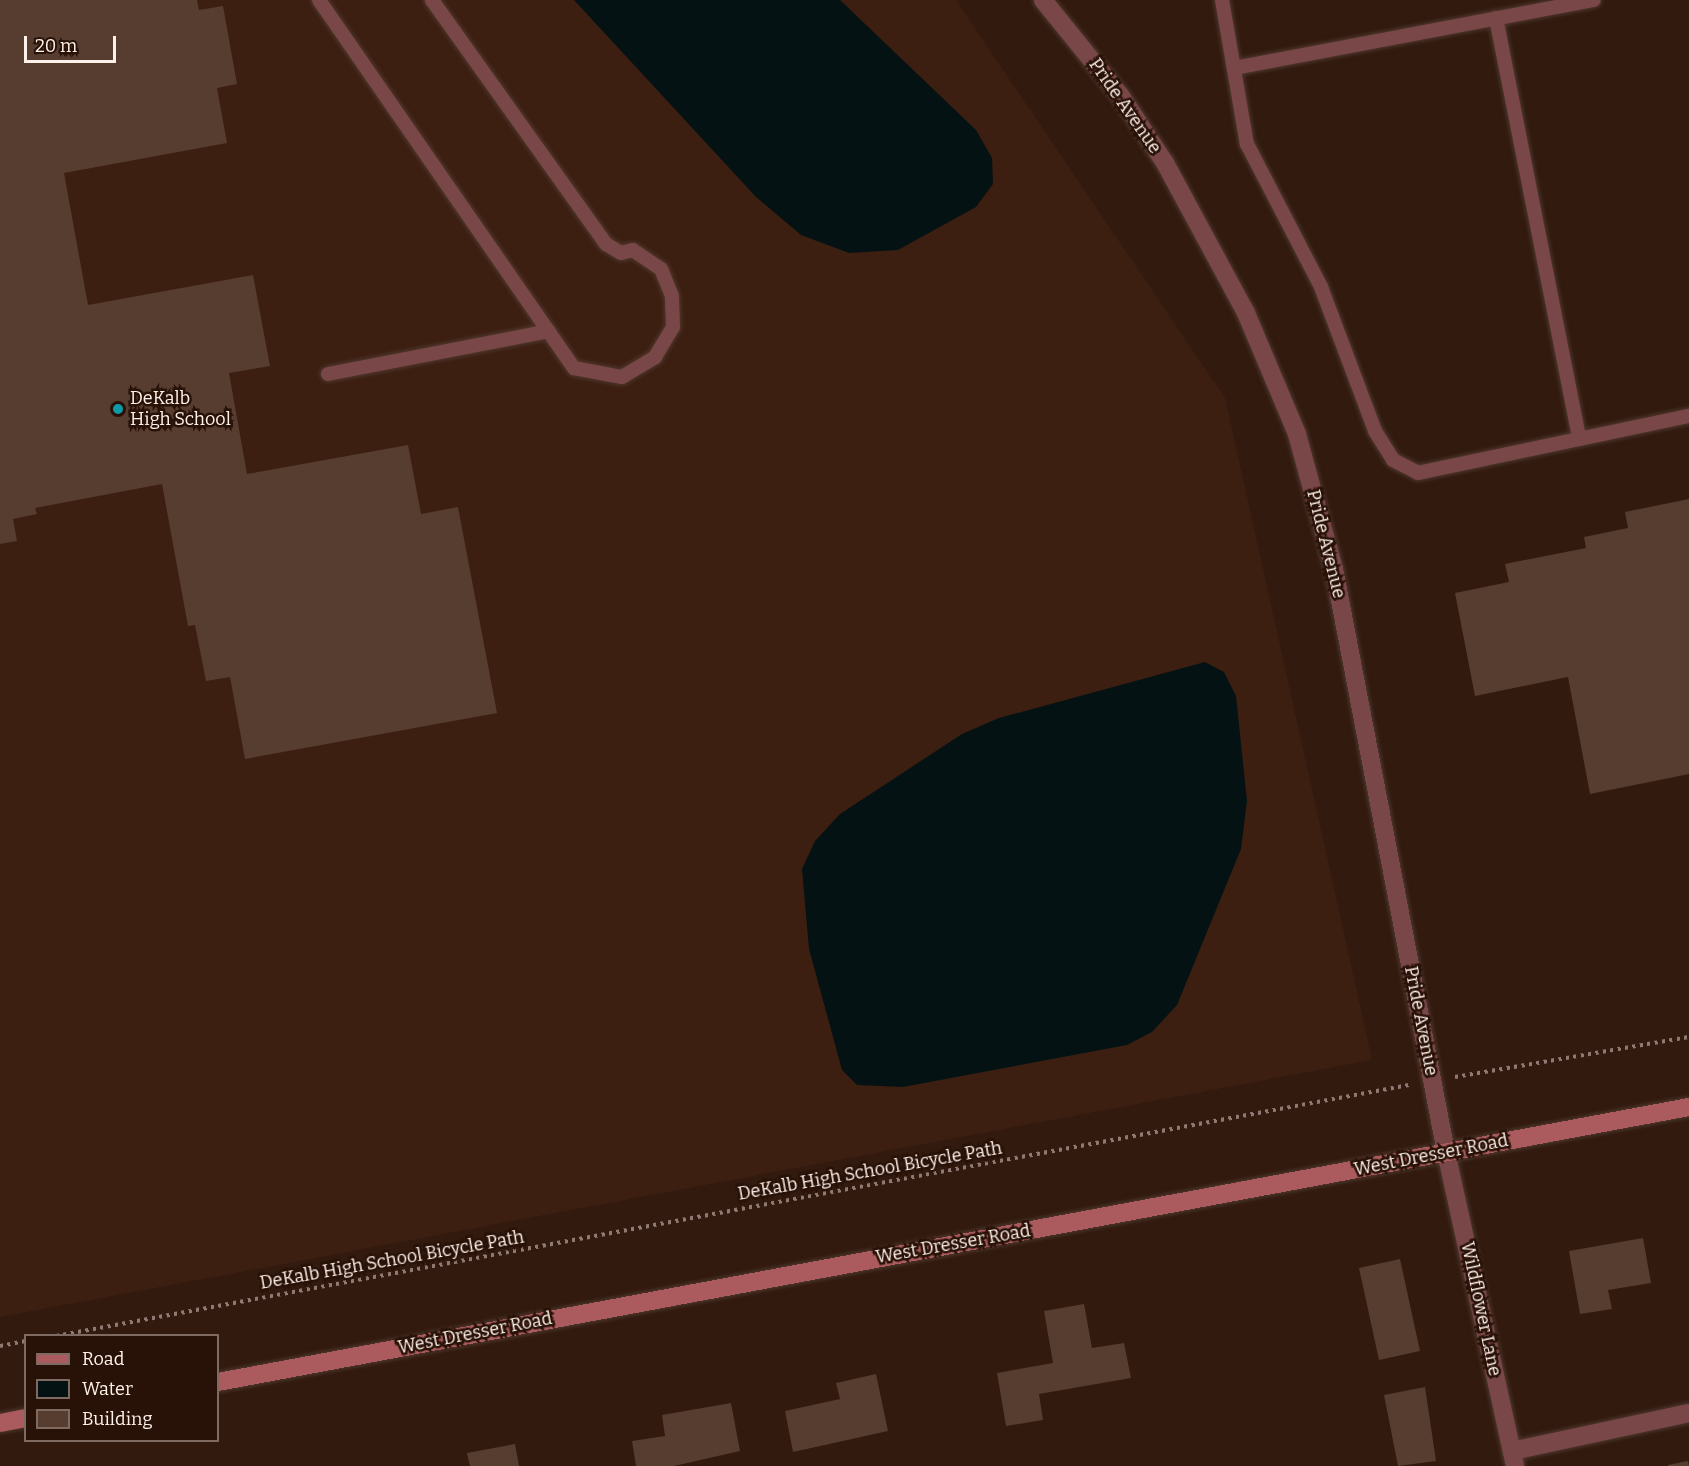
<!DOCTYPE html>
<style>
body{margin:0}
#map{position:relative;width:1689px;height:1466px;overflow:hidden;background:#321a0f;font-family:Bitter,serif}
div>[style]{position:absolute}
.built>*{inset:0;background:#3d1f11}
.water>*{inset:0;background:#051213}
.building>*{inset:0;background:#573c30}
.path>*{height:4px;margin-top:-2px;transform-origin:0;background:repeating-linear-gradient(90deg,#8e7a72 0 3px,transparent 0 7.5px)}
.roads{filter:drop-shadow(0 0 2px #4f382e) drop-shadow(0 0 2px #4f382e)}
.lane>*{height:14px;margin:-7px;padding:0 7px;transform-origin:7px;border-radius:7px;background:#7a4748}
.street>*{height:18px;margin:-9px;padding:0 9px;transform-origin:9px;border-radius:9px;background:#7a4748}
.secondary>*{height:18px;margin:-9px;padding:0 9px;transform-origin:9px;border-radius:9px;background:#ab5b5e}
.dots>*{width:16px;height:16px;translate:-50% -50%;box-sizing:border-box;border:3px solid #281106;border-radius:50%}
span{translate:-50% -50%;white-space:nowrap;text-align:center;line-height:1.15;-webkit-text-stroke:5px #281106;paint-order:stroke}
.street-label{font-size:18px;color:#fef0ea}
.poi-label{font-size:18px;color:#fef0ea}
.left{translate:0 -50%;text-align:left}
.legend{position:absolute;left:24px;top:1334px;width:195px;height:108px;box-sizing:border-box;background:#281106;border:2px solid #7e6a61;margin:0;padding:8px 10px;list-style:none;font-size:18px;color:#fef0ea}
.legend li{display:flex;align-items:center;gap:12px;height:30px}
.legend b{width:30px;border:2px solid #7e6a61}
.scale{position:absolute;left:24px;top:36px;width:92px;height:27px;box-sizing:border-box;border:3px solid #fef0ea;border-top:0;padding-left:8px;font-size:18px;line-height:21px;white-space:nowrap;color:#fef0ea;-webkit-text-stroke:4px #281106;paint-order:stroke}
</style>
<div id="map">
<div class="built">
<div style="clip-path:polygon(0 0,956px 0,1225px 398px,1372px 1060px,0 1317px)"></div>
</div>
<div class="water">
<div style="clip-path:polygon(574px 0,840px 0,976px 130px,992px 158px,993px 184px,976px 207px,898px 250px,849px 253px,801px 235px,756px 197px)"></div>
<div style="clip-path:polygon(1205px 662px,1224px 672px,1236px 696px,1247px 801px,1241px 849px,1177px 1005px,1152px 1032px,1127px 1045px,903px 1087px,857px 1085px,842px 1070px,809px 949px,802px 869px,815px 841px,840px 814px,962px 734px,999px 718px)"></div>
</div>
<div class="building">
<div style="clip-path:polygon(0 0,197px 0,199px 10px,223px 6px,237px 84px,217px 88px,227px 143px,64px 173px,88px 305px,253px 275px,270px 366px,229px 373px,247px 474px,408px 445px,421px 514px,458px 507px,497px 713px,245px 759px,230px 677px,206px 681px,195px 625px,188px 626px,162px 484px,35px 508px,37px 514px,13px 519px,17px 541px,0 544px)"></div>
<div style="clip-path:polygon(1689px 499px,1689px 774px,1590px 794px,1568px 677px,1475px 696px,1455px 593px,1509px 582px,1505px 564px,1586px 548px,1584px 537px,1628px 528px,1625px 512px)"></div>
<div style="clip-path:polygon(1643px 1238px,1651px 1283px,1608px 1290px,1612px 1309px,1580px 1314px,1569px 1251px)"></div>
<div style="clip-path:polygon(1400px 1259px,1420px 1351px,1379px 1360px,1359px 1268px)"></div>
<div style="clip-path:polygon(1084px 1304px,1092px 1348px,1124px 1343px,1131px 1378px,1039px 1394px,1043px 1420px,1006px 1426px,997px 1373px,1053px 1363px,1044px 1311px)"></div>
<div style="clip-path:polygon(876px 1374px,888px 1431px,793px 1452px,785px 1411px,840px 1399px,836px 1383px)"></div>
<div style="clip-path:polygon(1425px 1387px,1436px 1461px,1398px 1466px,1384px 1395px)"></div>
<div style="clip-path:polygon(731px 1403px,740px 1451px,674px 1466px,636px 1466px,632px 1441px,665px 1436px,662px 1415px)"></div>
<div style="clip-path:polygon(515px 1444px,519px 1466px,470px 1466px,467px 1453px)"></div>
<div style="clip-path:polygon(1688px 1461px,1689px 1466px,1668px 1466px,1668px 1465px)"></div>
</div>
<div class="path">
<div style="left:1455px;top:1077px;width:237px;rotate:-9.7deg"></div>
<div style="left:56px;top:1336px;width:1376px;rotate:-10.51deg"></div>
<div style="left:0;top:1346px;width:26px;rotate:-11deg"></div>
</div>
<div class="roads">
<div class="lane">
<div style="left:319px;top:0;width:448px;rotate:55.3deg"></div>
<div style="left:574px;top:368px;width:49px;rotate:10.6deg"></div>
<div style="left:622px;top:377px;width:39px;rotate:-31deg"></div>
<div style="left:655px;top:357px;width:35px;rotate:-59deg"></div>
<div style="left:673px;top:327px;width:31px;rotate:-92deg"></div>
<div style="left:672px;top:296px;width:29px;rotate:-112deg"></div>
<div style="left:661px;top:269px;width:34px;rotate:-146deg"></div>
<div style="left:633px;top:250px;width:12px;rotate:166deg"></div>
<div style="left:621px;top:253px;width:17px;rotate:-149deg"></div>
<div style="left:606px;top:244px;width:300px;rotate:-125.5deg"></div>
<div style="left:1222px;top:0;width:146px;rotate:80.2deg"></div>
<div style="left:1247px;top:144px;width:161px;rotate:62.6deg"></div>
<div style="left:1321px;top:287px;width:154px;rotate:69.4deg"></div>
<div style="left:1375px;top:431px;width:34px;rotate:58deg"></div>
<div style="left:1393px;top:460px;width:28px;rotate:27deg"></div>
<div style="left:1418px;top:473px;width:277px;rotate:-11.9deg"></div>
<div style="left:1496px;top:18px;width:429px;rotate:78.8deg"></div>
<div style="left:1234px;top:68px;width:366px;rotate:-10.7deg"></div>
<div style="left:328px;top:374px;width:225px;rotate:-11deg"></div>
</div>
<div class="street">
<div style="left:1043px;top:0;width:122px;rotate:51deg"></div>
<div style="left:1120px;top:95px;width:82px;rotate:56.5deg"></div>
<div style="left:1165px;top:163px;width:170px;rotate:61.6deg"></div>
<div style="left:1246px;top:313px;width:131px;rotate:67.1deg"></div>
<div style="left:1297px;top:434px;width:140px;rotate:74.7deg"></div>
<div style="left:1334px;top:569px;width:594px;rotate:79.13deg"></div>
<div style="left:1446px;top:1152px;width:321px;rotate:77.6deg"></div>
<div style="left:1512px;top:1451px;width:181px;rotate:-12.1deg"></div>
</div>
<div class="secondary">
<div style="left:218px;top:1382px;width:1496px;rotate:-10.59deg"></div>
<div style="left:0;top:1423px;width:26px;rotate:-11deg"></div>
</div>
</div>
<div class="dots">
<div style="left:118px;top:409px;background:#0f9aa8"></div>
</div>
<div class="street-label">
<span style="left:1125px;top:106px;rotate:55deg">Pride Avenue</span>
<span style="left:1326px;top:544px;rotate:76deg">Pride Avenue</span>
<span style="left:1421px;top:1021px;rotate:79deg">Pride Avenue</span>
<span style="left:1431px;top:1155px;rotate:-11deg">West Dresser Road</span>
<span style="left:870px;top:1171px;rotate:-10deg">DeKalb High School Bicycle Path</span>
<span style="left:953px;top:1244px;rotate:-10deg">West Dresser Road</span>
<span style="left:392px;top:1260px;rotate:-10deg">DeKalb High School Bicycle Path</span>
<span style="left:1481px;top:1309px;rotate:78deg">Wildflower Lane</span>
<span style="left:475px;top:1333px;rotate:-11deg">West Dresser Road</span>
</div>
<div class="poi-label">
<span class="left" style="left:130px;top:409px">DeKalb<br>High School</span>
</div>
<ul class="legend">
<li><b style="height:8px;background:#ab5b5e"></b>Road</li>
<li><b style="height:16px;background:#051213"></b>Water</li>
<li><b style="height:16px;background:#573c30"></b>Building</li>
</ul>
<div class="scale">20 m</div>
</div>
